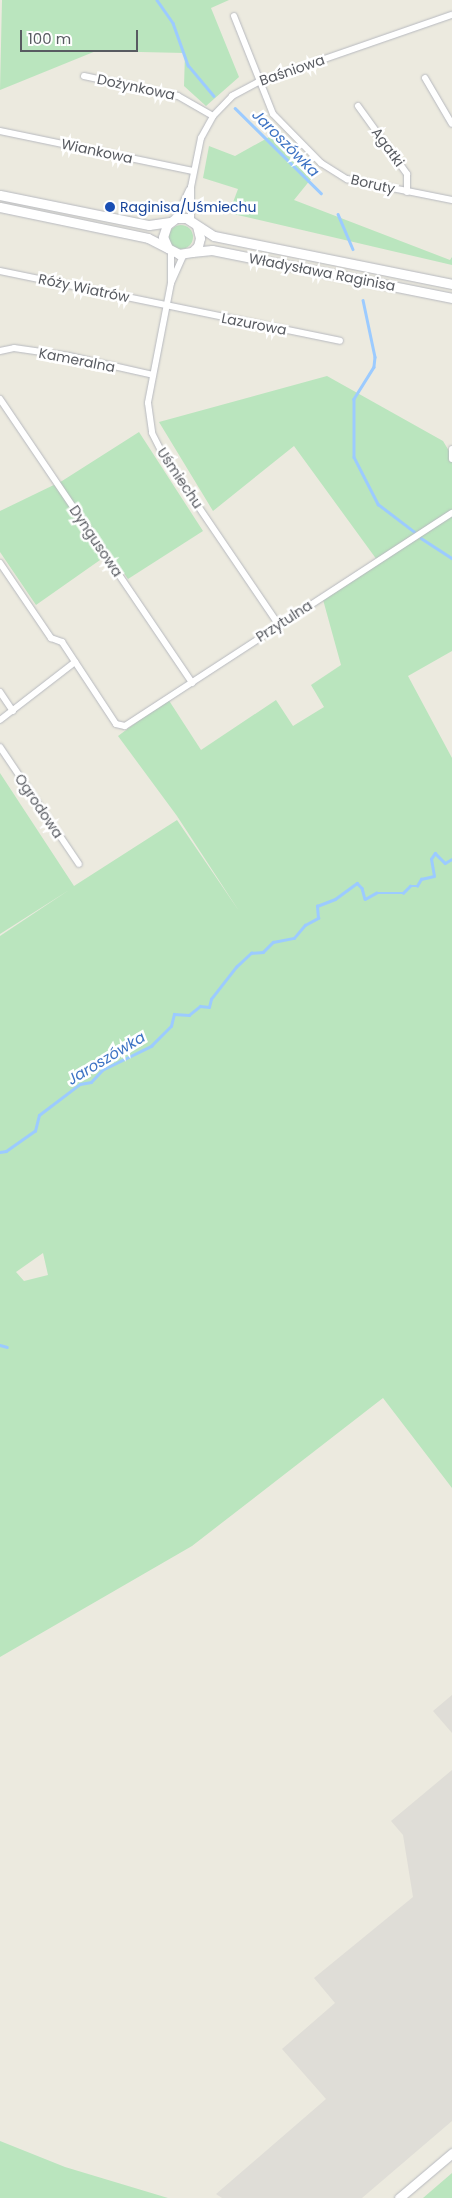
<!DOCTYPE html>
<meta charset="utf-8">
<style>
body{margin:0}
#map{position:relative;width:452px;height:2198px;overflow:hidden;background:#eceadf;font-family:Poppins,sans-serif}
div>[style]{position:absolute}
.industrial>*{inset:0;background:#dfddd7}
.green>*{inset:0;background:#bae5be}
.round{border-radius:50%}
.stream>*{height:2.5px;margin:-1.25px;padding:0 1.25px;transform-origin:1.25px;border-radius:1.25px;background:#9ccbff}
.roads{filter:drop-shadow(0 0 1px #b7b9bf) drop-shadow(0 0 1px #b7b9bf)}
.street>*{height:6px;margin:-3px;padding:0 3px;transform-origin:3px;border-radius:3px;background:#fff}
.secondary>*{height:9px;margin:-4.5px;padding:0 4.5px;transform-origin:4.5px;border-radius:4.5px;background:#fff}
.dots>*{width:14px;height:14px;translate:-50% -50%;box-sizing:border-box;border:2px solid #fff;border-radius:50%}
span{translate:-50% -50%;white-space:nowrap;text-align:center;line-height:1.15;-webkit-text-stroke:5px #fff;paint-order:stroke}
.street-label{font-size:14px;color:#585b61}
.transit-label{font-size:14px;color:#164399}
.left{translate:0 -50%;text-align:left}
.water-label{font-size:15px;color:#3d73c4;font-style:italic}
.scale{position:absolute;left:20px;top:30px;width:118px;height:22px;box-sizing:border-box;border:2px solid #585b61;border-top:0;padding-left:6px;font-size:15px;line-height:18px;white-space:nowrap;color:#585b61;-webkit-text-stroke:4px #fff;paint-order:stroke}
</style>
<div id="map">
<div class="industrial">
<div style="clip-path:polygon(452px 1695px,452px 1733px,433px 1711px)"></div>
<div style="clip-path:polygon(452px 1770px,452px 2121px,362px 2198px,222px 2198px,216px 2194px,326px 2099px,282px 2049px,335px 2003px,314px 1978px,413px 1897px,403px 1835px,391px 1821px)"></div>
</div>
<div class="green">
<div style="clip-path:polygon(229px 0,211px 8px,239px 77px,206px 106px,184px 86px,185px 53px,96px 51px,0 90px,2px 0)"></div>
<div style="clip-path:polygon(280px 131px,319px 169px,294px 200px,450px 260px,452px 257px,452px 265px,229px 213px,238px 189px,203px 178px,209px 146px,235px 156px)"></div>
<div class="round" style="left:169px;top:225px;width:24px;height:24px"></div>
<div style="clip-path:polygon(evenodd,327px 376px,443px 441px,452px 456px,452px 651px,408px 676px,452px 758px,452px 1488px,383px 1398px,192px 1546px,0 1657px,0 936px,69px 890px,0 934px,0 773px,74px 886px,177px 820px,239px 911px,177px 816px,118px 736px,168px 699px,201px 750px,276px 700px,293px 726px,324px 707px,311px 685px,341px 665px,322px 596px,377px 560px,294px 446px,213px 511px,159px 422px,327px 376px,43px 1253px,48px 1275px,24px 1281px,16px 1272px,43px 1253px)"></div>
<div style="clip-path:polygon(139px 432px,203px 531px,128px 579px,110px 553px,36px 605px,0 552px,0 511px,62px 481px)"></div>
<div style="clip-path:polygon(0 2141px,65px 2167px,168px 2198px,0 2198px)"></div>
<div style="clip-path:polygon(452px 2173px,452px 2198px,423px 2198px)"></div>
</div>
<div class="stream">
<div style="left:157px;top:0;width:28px;rotate:55deg"></div>
<div style="left:173px;top:23px;width:45px;rotate:70.3deg"></div>
<div style="left:188px;top:65px;width:40px;rotate:50deg"></div>
<div style="left:235px;top:108px;width:121px;rotate:44.7deg"></div>
<div style="left:338px;top:214px;width:38px;rotate:67deg"></div>
<div style="left:363px;top:300px;width:58px;rotate:78.1deg"></div>
<div style="left:375px;top:357px;width:10px;rotate:96deg"></div>
<div style="left:374px;top:367px;width:38px;rotate:122deg"></div>
<div style="left:354px;top:399px;width:58px;rotate:90deg"></div>
<div style="left:354px;top:457px;width:53px;rotate:62.9deg"></div>
<div style="left:378px;top:504px;width:48px;rotate:37.3deg"></div>
<div style="left:421px;top:538px;width:37px;rotate:33deg"></div>
<div style="left:0;top:1152px;width:6px;rotate:-9deg"></div>
<div style="left:6px;top:1151px;width:35px;rotate:-35deg"></div>
<div style="left:35px;top:1131px;width:16px;rotate:-76deg"></div>
<div style="left:39px;top:1115px;width:51px;rotate:-37.1deg"></div>
<div style="left:80px;top:1084px;width:11px;rotate:-10deg"></div>
<div style="left:91px;top:1082px;width:16px;rotate:-47deg"></div>
<div style="left:102px;top:1070px;width:55px;rotate:-26.1deg"></div>
<div style="left:151px;top:1046px;width:28px;rotate:-45deg"></div>
<div style="left:171px;top:1026px;width:12px;rotate:-76deg"></div>
<div style="left:174px;top:1014px;width:15px;rotate:4deg"></div>
<div style="left:189px;top:1015px;width:14px;rotate:-39deg"></div>
<div style="left:200px;top:1006px;width:9px;rotate:6deg"></div>
<div style="left:209px;top:1007px;width:8px;rotate:-76deg"></div>
<div style="left:211px;top:999px;width:41px;rotate:-52deg"></div>
<div style="left:236px;top:967px;width:21px;rotate:-43deg"></div>
<div style="left:251px;top:953px;width:12px;rotate:-5deg"></div>
<div style="left:263px;top:952px;width:14px;rotate:-45deg"></div>
<div style="left:273px;top:942px;width:21px;rotate:-11deg"></div>
<div style="left:294px;top:938px;width:17px;rotate:-50deg"></div>
<div style="left:305px;top:925px;width:15px;rotate:-28deg"></div>
<div style="left:318px;top:918px;width:12px;rotate:-95deg"></div>
<div style="left:317px;top:906px;width:19px;rotate:-21deg"></div>
<div style="left:335px;top:899px;width:27px;rotate:-36deg"></div>
<div style="left:357px;top:883px;width:7px;rotate:45deg"></div>
<div style="left:362px;top:888px;width:11px;rotate:75deg"></div>
<div style="left:365px;top:899px;width:13px;rotate:-29deg"></div>
<div style="left:376px;top:893px;width:27px"></div>
<div style="left:403px;top:893px;width:10px;rotate:-45deg"></div>
<div style="left:410px;top:886px;width:7px"></div>
<div style="left:417px;top:886px;width:8px;rotate:-60deg"></div>
<div style="left:421px;top:879px;width:13px;rotate:-13deg"></div>
<div style="left:434px;top:876px;width:17px;rotate:-100deg"></div>
<div style="left:431px;top:859px;width:7px;rotate:-56deg"></div>
<div style="left:435px;top:853px;width:14px;rotate:45deg"></div>
<div style="left:445px;top:863px;width:8px;rotate:-30deg"></div>
<div style="left:0;top:1345px;width:7px;rotate:16deg"></div>
</div>
<div class="roads">
<div class="street">
<div style="left:234px;top:16px;width:105px;rotate:68.3deg"></div>
<div style="left:273px;top:114px;width:69px;rotate:45.6deg"></div>
<div style="left:321px;top:163px;width:31px;rotate:32deg"></div>
<div style="left:347px;top:179px;width:107px;rotate:11.3deg"></div>
<div style="left:84px;top:76px;width:96px;rotate:12deg"></div>
<div style="left:178px;top:96px;width:40px;rotate:29.7deg"></div>
<div style="left:425px;top:78px;width:53px;rotate:59.6deg"></div>
<div style="left:358px;top:106px;width:84px;rotate:54.2deg"></div>
<div style="left:407px;top:174px;width:18px;rotate:90deg"></div>
<div style="left:0;top:131px;width:197px;rotate:11.7deg"></div>
<div style="left:176px;top:218px;width:31px;rotate:-65deg"></div>
<div style="left:191px;top:220px;width:33px;rotate:-90deg"></div>
<div style="left:191px;top:187px;width:50px;rotate:-78.5deg"></div>
<div style="left:201px;top:138px;width:25px;rotate:-61deg"></div>
<div style="left:213px;top:116px;width:28px;rotate:-46deg"></div>
<div style="left:232px;top:96px;width:30px;rotate:-28deg"></div>
<div style="left:258px;top:82px;width:205px;rotate:-19.1deg"></div>
<div style="left:171px;top:251px;width:32px;rotate:90deg"></div>
<div style="left:171px;top:283px;width:122px;rotate:100.9deg"></div>
<div style="left:148px;top:403px;width:30px;rotate:82deg"></div>
<div style="left:152px;top:433px;width:22px;rotate:63deg"></div>
<div style="left:162px;top:453px;width:207px;rotate:55.8deg"></div>
<div style="left:0;top:271px;width:347px;rotate:11.6deg"></div>
<div style="left:171px;top:283px;width:32px;rotate:-66deg"></div>
<div style="left:0;top:351px;width:14px;rotate:-12deg"></div>
<div style="left:14px;top:348px;width:56px;rotate:8.3deg"></div>
<div style="left:69px;top:356px;width:86px;rotate:12.7deg"></div>
<div style="left:0;top:399px;width:343px;rotate:55.9deg"></div>
<div style="left:452px;top:449px;width:10px;rotate:90deg"></div>
<div style="left:0;top:563px;width:91px;rotate:55.8deg"></div>
<div style="left:51px;top:638px;width:12px;rotate:20deg"></div>
<div style="left:62px;top:642px;width:98px;rotate:56.6deg"></div>
<div style="left:116px;top:724px;width:9px;rotate:13deg"></div>
<div style="left:125px;top:726px;width:390px;rotate:-33.1deg"></div>
<div style="left:0;top:692px;width:23px;rotate:56deg"></div>
<div style="left:0;top:720px;width:95px;rotate:-37.7deg"></div>
<div style="left:0;top:747px;width:141px;rotate:56deg"></div>
</div>
<div class="secondary">
<div style="left:0;top:195px;width:152px;rotate:11.4deg"></div>
<div style="left:149px;top:225px;width:21px;rotate:-8deg"></div>
<div style="left:0;top:207px;width:151px;rotate:11.8deg"></div>
<div style="left:148px;top:238px;width:35px;rotate:27deg"></div>
<div style="left:179px;top:254px;width:13px;rotate:-9deg"></div>
<div style="left:192px;top:252px;width:8px;rotate:-45deg"></div>
<div style="left:198px;top:246px;width:8px;rotate:-76deg"></div>
<div style="left:200px;top:238px;width:12px;rotate:-104deg"></div>
<div style="left:168px;top:248px;width:12px;rotate:-114deg"></div>
<div style="left:163px;top:237px;width:13px;rotate:-72deg"></div>
<div style="left:167px;top:225px;width:11px;rotate:-38deg"></div>
<div style="left:176px;top:218px;width:10px"></div>
<div style="left:186px;top:218px;width:33px;rotate:33deg"></div>
<div style="left:214px;top:236px;width:243px;rotate:11.4deg"></div>
<div style="left:192px;top:252px;width:20px;rotate:-6deg"></div>
<div style="left:212px;top:250px;width:245px;rotate:11.3deg"></div>
<div style="left:399px;top:2198px;width:70px;rotate:-40.3deg"></div>
</div>
</div>
<div class="dots">
<div style="left:110px;top:207px;background:#1a4fb4"></div>
</div>
<div class="street-label">
<span style="left:292px;top:70px;rotate:-19deg">Baśniowa</span>
<span style="left:136px;top:87px;rotate:12deg">Dożynkowa</span>
<span style="left:388px;top:147px;rotate:54deg">Agatki</span>
<span style="left:97px;top:151px;rotate:12deg">Wiankowa</span>
<span style="left:373px;top:184px;rotate:13deg">Boruty</span>
<span style="left:322px;top:272px;rotate:11deg">Władysława Raginisa</span>
<span style="left:84px;top:288px;rotate:12deg">Róży Wiatrów</span>
<span style="left:254px;top:324px;rotate:11deg">Lazurowa</span>
<span style="left:77px;top:360px;rotate:11deg">Kameralna</span>
<span style="left:180px;top:478px;rotate:56deg">Uśmiechu</span>
<span style="left:96px;top:541px;rotate:56deg">Dyngusowa</span>
<span style="left:284px;top:621px;rotate:-33deg">Przytulna</span>
<span style="left:39px;top:806px;rotate:56deg">Ogrodowa</span>
</div>
<div class="transit-label">
<span class="left" style="left:120px;top:207px">Raginisa/Uśmiechu</span>
</div>
<div class="water-label">
<span style="left:286px;top:143px;rotate:45deg">Jaroszówka</span>
<span style="left:106px;top:1058px;rotate:-31deg">Jaroszówka</span>
</div>
<div class="scale">100 m</div>
</div>
